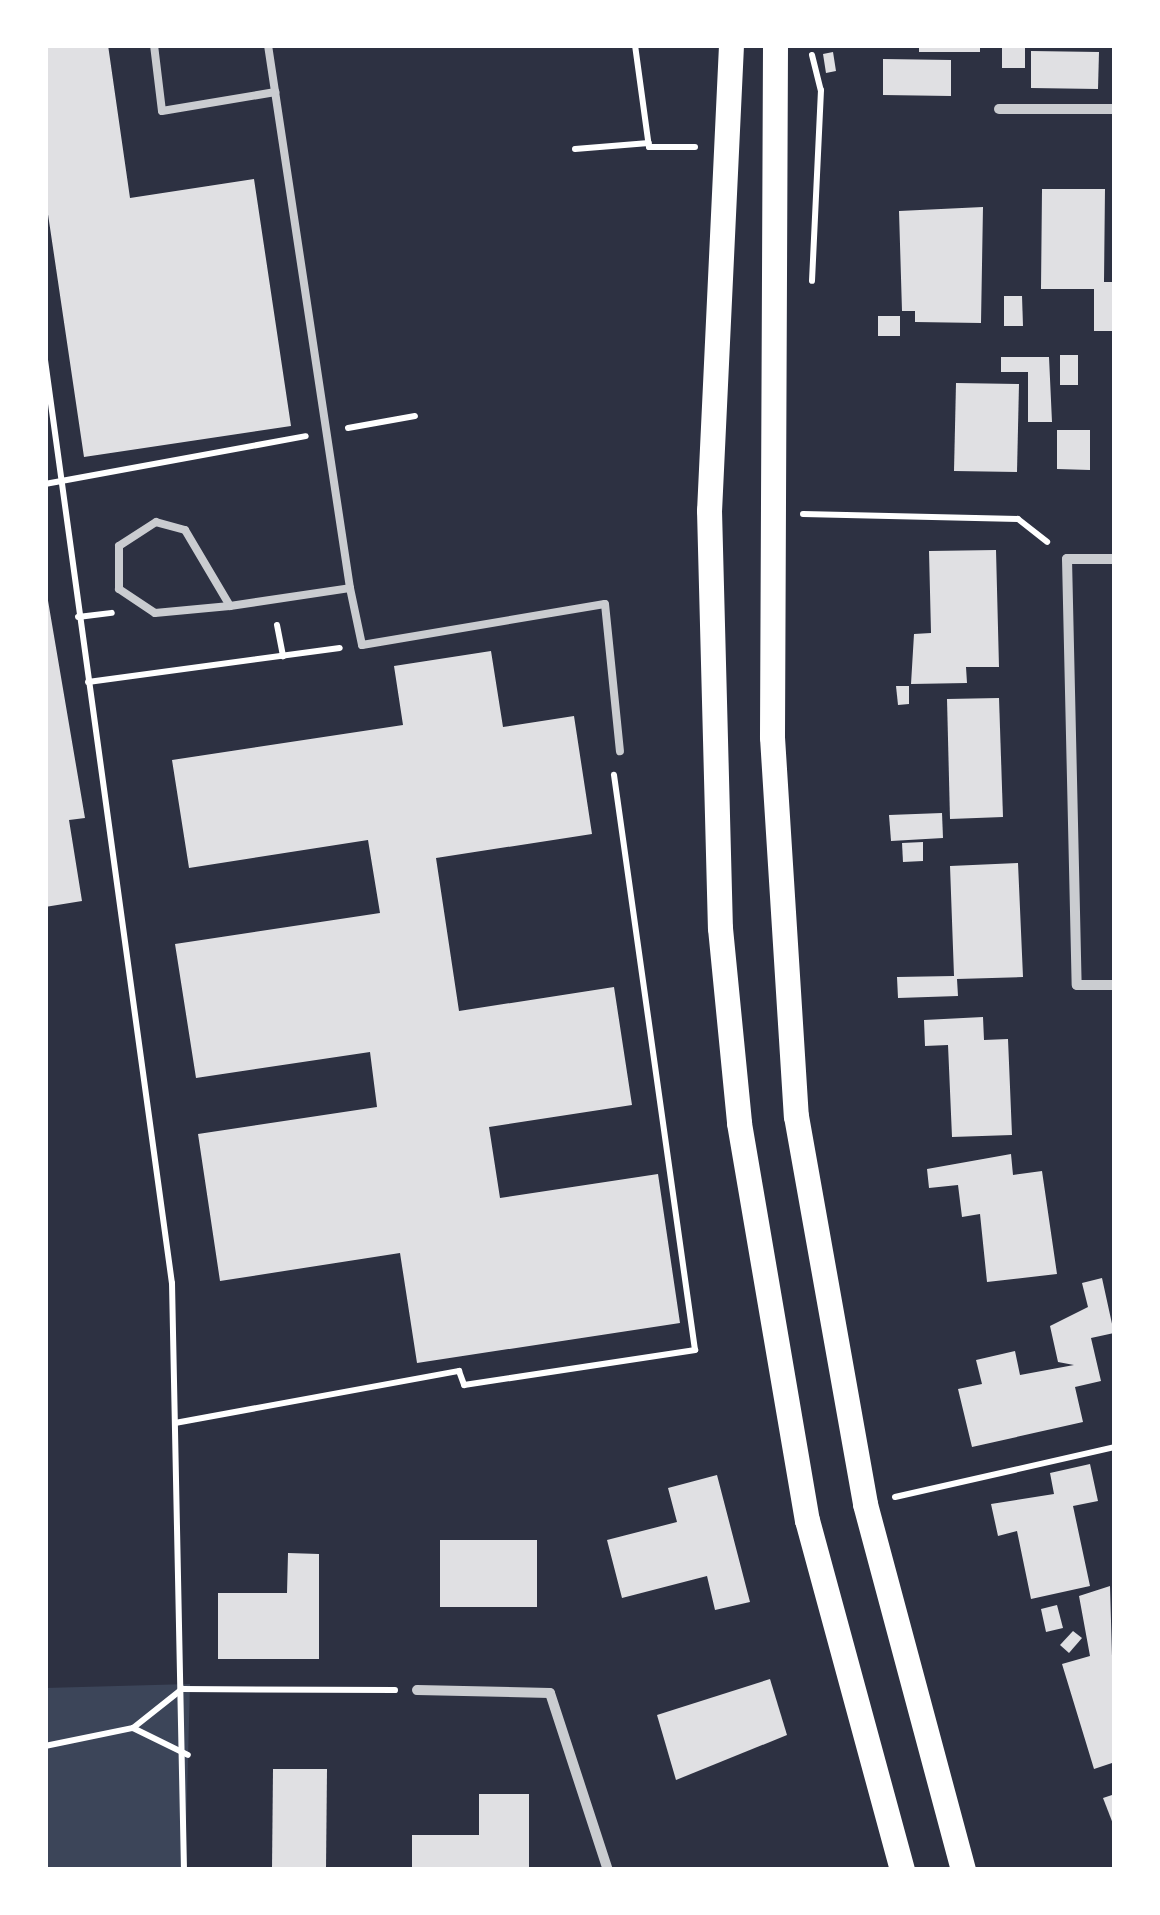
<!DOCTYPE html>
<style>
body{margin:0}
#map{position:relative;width:1160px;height:1915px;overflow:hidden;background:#2d3142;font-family:"IBM Plex Sans",sans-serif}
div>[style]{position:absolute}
.green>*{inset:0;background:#3c4559}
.building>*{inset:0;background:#e0e0e3}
.path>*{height:6px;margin:-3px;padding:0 3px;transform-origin:3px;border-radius:3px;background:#fff}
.service>*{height:8px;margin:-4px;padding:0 4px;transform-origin:4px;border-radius:4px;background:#caccd0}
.minor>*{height:10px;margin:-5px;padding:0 5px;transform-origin:5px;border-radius:5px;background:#caccd0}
.primary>*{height:25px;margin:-12.5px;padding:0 12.5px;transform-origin:12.5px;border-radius:12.5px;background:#fff}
span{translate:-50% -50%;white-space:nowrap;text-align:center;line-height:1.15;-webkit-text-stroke:10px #fff;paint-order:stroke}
.frame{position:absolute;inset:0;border:48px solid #fff;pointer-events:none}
</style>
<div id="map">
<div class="green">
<div style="clip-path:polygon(190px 1684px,185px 1870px,45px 1870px,45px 1688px)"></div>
</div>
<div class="building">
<div style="clip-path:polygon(45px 45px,108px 45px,130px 198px,254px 179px,291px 426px,84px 457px,45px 194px)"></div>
<div style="clip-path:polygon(919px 45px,980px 45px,980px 52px,919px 52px)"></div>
<div style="clip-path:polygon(1002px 45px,1025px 45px,1025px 68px,1002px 68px)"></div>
<div style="clip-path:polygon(1031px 51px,1099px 52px,1098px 89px,1031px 88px)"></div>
<div style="clip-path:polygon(833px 52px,836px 71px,826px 73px,823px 54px)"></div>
<div style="clip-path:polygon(883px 59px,951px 60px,951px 96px,883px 95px)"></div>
<div style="clip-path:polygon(1042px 189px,1105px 189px,1104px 282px,1115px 282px,1115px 331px,1094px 331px,1094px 289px,1041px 289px)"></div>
<div style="clip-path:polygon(983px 207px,981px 323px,915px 322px,915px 311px,902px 311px,899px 211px)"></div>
<div style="clip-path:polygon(1004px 296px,1022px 296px,1023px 326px,1004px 326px)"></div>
<div style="clip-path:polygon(878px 316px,900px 316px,900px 336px,878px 336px)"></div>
<div style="clip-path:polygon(1060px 355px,1078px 355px,1078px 385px,1060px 385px)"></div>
<div style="clip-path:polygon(1001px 357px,1049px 357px,1052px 422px,1028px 422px,1028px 372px,1001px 372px)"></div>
<div style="clip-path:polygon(956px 383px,1019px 384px,1017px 472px,954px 471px)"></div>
<div style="clip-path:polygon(1057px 430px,1090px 430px,1090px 470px,1057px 469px)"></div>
<div style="clip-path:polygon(996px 550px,999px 667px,966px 667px,967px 683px,911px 684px,914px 634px,931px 633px,929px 551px)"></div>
<div style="clip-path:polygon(45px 583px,85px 818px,69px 820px,82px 901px,45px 907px)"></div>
<div style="clip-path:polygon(491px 651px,503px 727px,574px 716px,592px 834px,436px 858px,459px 1011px,614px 987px,632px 1105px,489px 1127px,500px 1198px,658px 1174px,680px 1323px,417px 1363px,400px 1253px,220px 1281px,198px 1134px,377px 1107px,370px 1052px,196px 1078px,175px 944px,380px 913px,368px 840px,189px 868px,172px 760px,403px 725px,394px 666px)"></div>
<div style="clip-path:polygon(896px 686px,909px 686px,909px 704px,898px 705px)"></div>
<div style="clip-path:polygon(999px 698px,1003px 817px,950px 819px,947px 699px)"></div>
<div style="clip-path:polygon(942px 813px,943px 838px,891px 841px,889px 815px)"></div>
<div style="clip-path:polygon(923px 842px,923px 861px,903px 862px,902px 843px)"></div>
<div style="clip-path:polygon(1018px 863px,1023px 977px,957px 979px,958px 996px,898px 998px,897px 977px,954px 976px,950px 866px)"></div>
<div style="clip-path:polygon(983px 1017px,984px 1040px,1008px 1039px,1012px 1135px,952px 1137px,948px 1045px,925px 1046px,924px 1020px)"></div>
<div style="clip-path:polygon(1011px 1154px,1013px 1175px,1042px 1171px,1057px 1274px,987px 1282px,980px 1214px,962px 1217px,958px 1185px,929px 1188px,927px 1169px)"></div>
<div style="clip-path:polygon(1102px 1278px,1114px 1333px,1091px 1338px,1101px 1381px,1075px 1387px,1083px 1422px,972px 1447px,958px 1389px,982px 1384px,976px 1360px,1015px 1351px,1020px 1375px,1074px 1365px,1058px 1362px,1050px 1326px,1088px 1307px,1082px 1283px)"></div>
<div style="clip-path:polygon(1090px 1464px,1098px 1501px,1073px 1506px,1090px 1586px,1031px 1599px,1017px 1531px,998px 1536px,991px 1504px,1054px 1494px,1050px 1473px)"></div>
<div style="clip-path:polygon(717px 1475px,750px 1602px,715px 1610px,707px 1576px,622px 1598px,607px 1540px,677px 1522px,668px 1488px)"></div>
<div style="clip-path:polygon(440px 1540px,537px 1540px,537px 1607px,440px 1607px)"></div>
<div style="clip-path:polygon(288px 1553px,319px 1554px,319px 1659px,218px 1659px,218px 1593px,287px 1593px)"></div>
<div style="clip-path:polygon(1110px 1586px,1115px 1762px,1094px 1769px,1062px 1664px,1090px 1656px,1079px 1596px)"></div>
<div style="clip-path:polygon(1057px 1605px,1063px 1628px,1046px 1632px,1041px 1609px)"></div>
<div style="clip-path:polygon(1073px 1631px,1082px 1638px,1069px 1653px,1060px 1645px)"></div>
<div style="clip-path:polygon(770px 1679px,787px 1735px,676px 1780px,657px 1715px)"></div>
<div style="clip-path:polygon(273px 1769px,327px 1769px,326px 1870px,272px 1870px)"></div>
<div style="clip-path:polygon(479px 1794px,529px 1794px,529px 1870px,412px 1870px,412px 1835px,479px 1835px)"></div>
<div style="clip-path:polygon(1115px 1794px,1115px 1829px,1103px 1798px)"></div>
</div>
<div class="path">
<div style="left:635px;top:45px;width:103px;rotate:82.2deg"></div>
<div style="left:649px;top:147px;width:46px"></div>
<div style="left:812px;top:55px;width:36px;rotate:76deg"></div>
<div style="left:821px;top:90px;width:191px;rotate:92.7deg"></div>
<div style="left:575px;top:149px;width:74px;rotate:-4.6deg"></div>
<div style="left:45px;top:360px;width:932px;rotate:82.17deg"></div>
<div style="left:172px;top:1283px;width:587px;rotate:88.83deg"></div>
<div style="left:348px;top:428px;width:68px;rotate:-10.2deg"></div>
<div style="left:45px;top:484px;width:265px;rotate:-10.4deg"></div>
<div style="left:803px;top:514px;width:215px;rotate:1.3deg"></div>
<div style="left:1018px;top:519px;width:37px;rotate:38deg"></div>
<div style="left:78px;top:617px;width:34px;rotate:-7deg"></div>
<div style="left:277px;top:625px;width:32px;rotate:79deg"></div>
<div style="left:88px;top:682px;width:254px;rotate:-7.7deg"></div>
<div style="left:175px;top:1423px;width:289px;rotate:-10.4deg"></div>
<div style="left:459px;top:1371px;width:15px;rotate:70deg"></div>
<div style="left:464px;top:1385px;width:234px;rotate:-8.6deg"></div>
<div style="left:695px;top:1350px;width:581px;rotate:-98.02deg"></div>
<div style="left:895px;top:1497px;width:226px;rotate:-12.8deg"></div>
<div style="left:133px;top:1728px;width:61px;rotate:26.1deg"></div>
<div style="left:45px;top:1746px;width:90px;rotate:-11.6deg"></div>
<div style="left:133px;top:1728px;width:63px;rotate:-38.5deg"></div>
<div style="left:182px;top:1689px;width:213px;rotate:0.3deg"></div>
</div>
<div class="service">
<div style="left:154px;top:45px;width:66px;rotate:83.1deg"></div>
<div style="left:162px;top:111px;width:115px;rotate:-9.5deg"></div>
<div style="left:350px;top:588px;width:58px;rotate:78.1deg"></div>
<div style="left:362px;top:645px;width:246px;rotate:-9.6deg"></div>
<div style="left:605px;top:604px;width:148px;rotate:84.2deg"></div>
<div style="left:230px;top:606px;width:88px;rotate:-120.6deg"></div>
<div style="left:185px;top:530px;width:30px;rotate:-165deg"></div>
<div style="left:156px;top:522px;width:44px;rotate:147deg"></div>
<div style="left:119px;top:546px;width:43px;rotate:90deg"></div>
<div style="left:119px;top:589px;width:43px;rotate:33.7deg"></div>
<div style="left:155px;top:613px;width:75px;rotate:-5.3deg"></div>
<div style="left:230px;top:606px;width:121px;rotate:-8.5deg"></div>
<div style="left:350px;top:588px;width:549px;rotate:-98.59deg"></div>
</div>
<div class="minor">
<div style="left:999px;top:109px;width:116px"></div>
<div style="left:1115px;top:559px;width:48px;rotate:180deg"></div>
<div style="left:1067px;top:559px;width:426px;rotate:88.7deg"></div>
<div style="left:1077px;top:985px;width:38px"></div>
<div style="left:417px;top:1690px;width:133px;rotate:1.3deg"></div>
<div style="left:550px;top:1693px;width:186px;rotate:71.9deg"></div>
</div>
<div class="primary">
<div style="left:731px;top:45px;width:466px;rotate:92.7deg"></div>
<div style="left:709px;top:510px;width:418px;rotate:88.5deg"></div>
<div style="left:720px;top:928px;width:196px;rotate:84.4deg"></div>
<div style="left:739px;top:1123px;width:403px;rotate:80.3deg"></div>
<div style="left:807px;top:1520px;width:363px;rotate:74.8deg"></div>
<div style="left:775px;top:45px;width:692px;rotate:90.25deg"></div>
<div style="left:772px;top:737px;width:380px;rotate:86.4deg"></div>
<div style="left:796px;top:1116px;width:394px;rotate:79.9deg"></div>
<div style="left:865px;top:1504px;width:379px;rotate:75deg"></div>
</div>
<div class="frame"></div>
</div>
